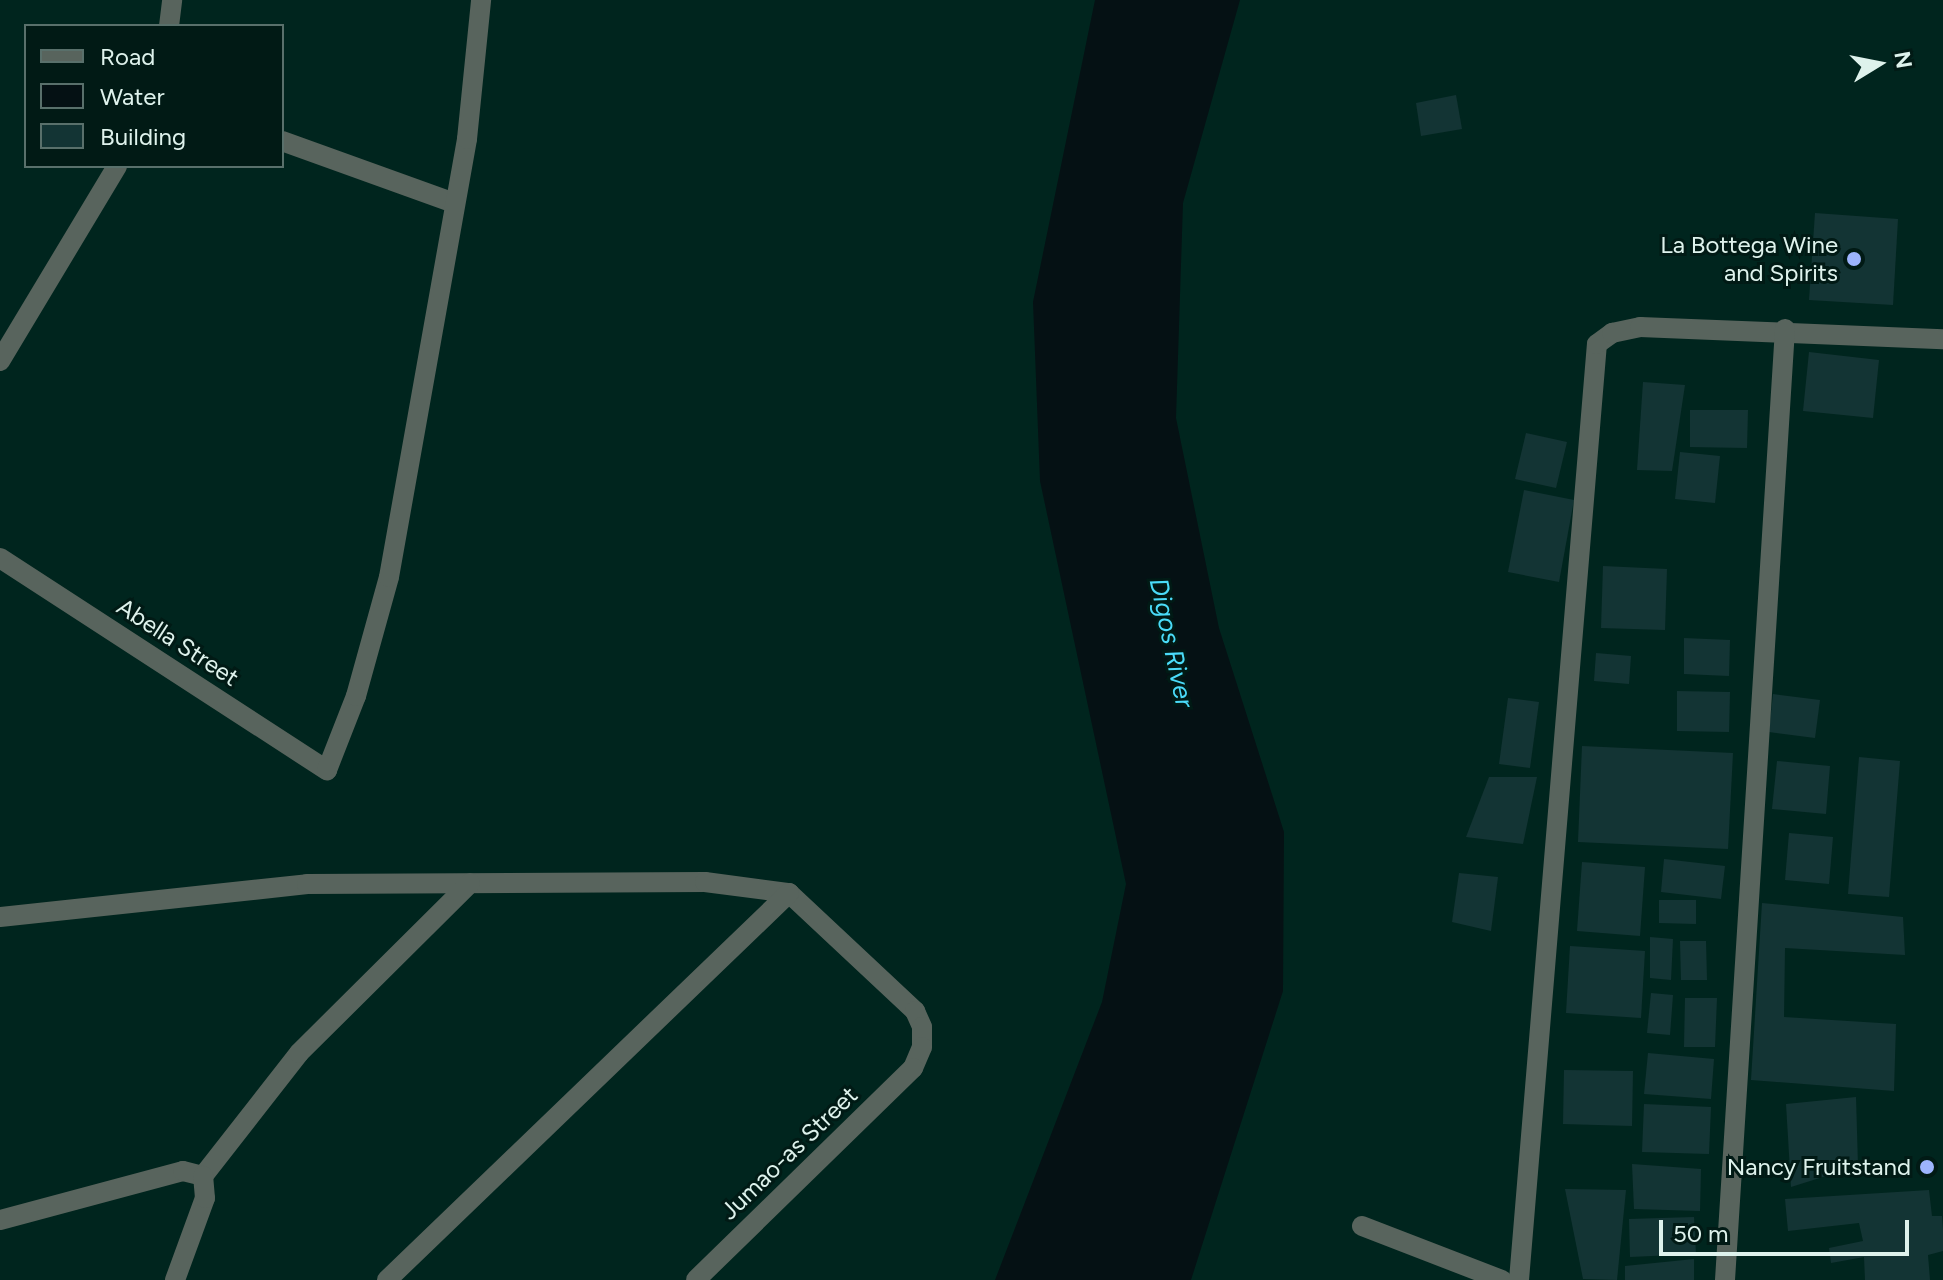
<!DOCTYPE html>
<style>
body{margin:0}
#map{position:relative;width:1943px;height:1280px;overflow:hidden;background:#00251e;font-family:Figtree,sans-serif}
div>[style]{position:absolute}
.water>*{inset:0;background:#051114}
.building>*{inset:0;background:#133434}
.minor>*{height:20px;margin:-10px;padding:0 10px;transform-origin:10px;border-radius:10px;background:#58645d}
.dots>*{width:22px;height:22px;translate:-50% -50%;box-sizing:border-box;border:4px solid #011a15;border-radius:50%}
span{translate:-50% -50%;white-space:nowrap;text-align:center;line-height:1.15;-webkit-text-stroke:6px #011a15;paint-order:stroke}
.poi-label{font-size:24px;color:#def2ec}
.right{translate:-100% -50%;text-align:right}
.street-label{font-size:24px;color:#def2ec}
.water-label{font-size:26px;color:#4adbf8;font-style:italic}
.legend{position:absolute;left:24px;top:24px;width:260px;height:144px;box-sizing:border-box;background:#011a15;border:2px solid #59706b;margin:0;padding:10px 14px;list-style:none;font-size:24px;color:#def2ec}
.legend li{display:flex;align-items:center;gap:16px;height:40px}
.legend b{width:40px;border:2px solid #59706b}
.north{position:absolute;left:1839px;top:24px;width:80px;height:80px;-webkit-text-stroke:6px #011a15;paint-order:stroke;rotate:80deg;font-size:22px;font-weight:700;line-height:32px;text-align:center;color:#def2ec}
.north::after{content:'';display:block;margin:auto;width:28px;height:36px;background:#def2ec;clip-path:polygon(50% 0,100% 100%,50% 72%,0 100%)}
.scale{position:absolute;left:1659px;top:1220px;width:250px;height:36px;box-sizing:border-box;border:4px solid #def2ec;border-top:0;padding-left:10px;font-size:24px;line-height:28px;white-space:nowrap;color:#def2ec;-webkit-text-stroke:6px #011a15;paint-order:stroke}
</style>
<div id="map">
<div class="water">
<div style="clip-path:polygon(1095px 0,1240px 0,1183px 203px,1176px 418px,1219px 628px,1284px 832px,1283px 991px,1191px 1280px,995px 1280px,1102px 1002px,1126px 884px,1040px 481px,1033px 302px)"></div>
</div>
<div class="building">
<div style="clip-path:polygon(1456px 95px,1462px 129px,1421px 136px,1416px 103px)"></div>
<div style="clip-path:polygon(1815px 213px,1898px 219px,1893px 305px,1809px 300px)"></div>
<div style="clip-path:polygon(1809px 352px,1879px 360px,1873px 418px,1803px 411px)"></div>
<div style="clip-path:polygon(1643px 382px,1685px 385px,1672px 471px,1637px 470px)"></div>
<div style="clip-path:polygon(1690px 410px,1748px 410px,1747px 448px,1690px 447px)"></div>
<div style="clip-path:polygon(1526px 433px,1567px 442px,1556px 488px,1515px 479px)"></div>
<div style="clip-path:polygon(1680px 452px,1720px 456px,1715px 503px,1675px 499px)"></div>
<div style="clip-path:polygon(1524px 490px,1574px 500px,1559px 582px,1508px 572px)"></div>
<div style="clip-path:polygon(1603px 566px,1667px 569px,1665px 630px,1601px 628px)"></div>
<div style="clip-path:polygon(1684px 638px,1730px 640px,1729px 676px,1684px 674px)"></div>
<div style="clip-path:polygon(1596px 653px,1631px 656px,1629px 684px,1594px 681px)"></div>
<div style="clip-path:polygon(1677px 691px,1730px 692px,1729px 732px,1677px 731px)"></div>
<div style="clip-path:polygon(1773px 694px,1820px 700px,1815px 738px,1769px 732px)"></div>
<div style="clip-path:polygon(1508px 698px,1539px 702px,1530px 768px,1499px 764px)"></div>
<div style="clip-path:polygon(1582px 746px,1733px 753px,1728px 849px,1578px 842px)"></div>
<div style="clip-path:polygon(1859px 757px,1900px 761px,1889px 897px,1848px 894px)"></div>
<div style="clip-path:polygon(1777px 761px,1830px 766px,1826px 814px,1772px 809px)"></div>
<div style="clip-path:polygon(1489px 777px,1537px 777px,1523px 844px,1466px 837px)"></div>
<div style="clip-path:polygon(1789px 833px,1833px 837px,1829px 884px,1785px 880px)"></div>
<div style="clip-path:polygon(1664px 859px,1725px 866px,1721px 899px,1661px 892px)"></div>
<div style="clip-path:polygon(1582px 862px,1645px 867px,1640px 936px,1577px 931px)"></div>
<div style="clip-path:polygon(1459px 873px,1498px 877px,1491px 931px,1452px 922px)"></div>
<div style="clip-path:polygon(1659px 900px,1696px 900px,1696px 924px,1659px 923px)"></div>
<div style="clip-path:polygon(1762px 903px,1903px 917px,1905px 955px,1785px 948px,1784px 1017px,1896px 1024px,1894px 1091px,1751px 1080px)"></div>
<div style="clip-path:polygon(1650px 937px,1673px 939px,1671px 980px,1650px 978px)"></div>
<div style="clip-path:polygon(1680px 941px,1706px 941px,1707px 980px,1681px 980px)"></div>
<div style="clip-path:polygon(1570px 946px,1645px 951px,1641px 1018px,1566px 1013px)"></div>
<div style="clip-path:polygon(1651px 993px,1673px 995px,1670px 1035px,1647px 1033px)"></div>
<div style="clip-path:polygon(1685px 998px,1717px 998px,1715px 1047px,1684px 1047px)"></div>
<div style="clip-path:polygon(1648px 1053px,1714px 1059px,1711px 1099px,1644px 1094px)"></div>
<div style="clip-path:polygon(1564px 1070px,1633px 1071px,1632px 1126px,1563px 1124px)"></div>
<div style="clip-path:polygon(1856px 1097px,1858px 1166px,1791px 1187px,1786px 1104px)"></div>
<div style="clip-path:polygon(1644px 1104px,1711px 1107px,1709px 1154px,1642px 1152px)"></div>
<div style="clip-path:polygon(1632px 1164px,1701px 1169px,1700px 1211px,1634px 1209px)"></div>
<div style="clip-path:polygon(1565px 1189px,1626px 1190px,1617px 1280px,1583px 1279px)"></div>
<div style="clip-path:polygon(1929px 1190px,1932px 1216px,1942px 1216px,1943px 1230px,1943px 1251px,1928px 1255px,1930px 1280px,1865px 1280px,1864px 1257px,1831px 1263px,1829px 1248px,1863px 1241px,1859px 1223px,1788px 1231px,1785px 1199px)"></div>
<div style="clip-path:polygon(1694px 1217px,1696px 1254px,1630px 1257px,1629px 1219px)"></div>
<div style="clip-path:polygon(1694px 1259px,1694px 1280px,1625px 1280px,1625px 1266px)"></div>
</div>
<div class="minor">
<div style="left:169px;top:26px;width:26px;rotate:-83deg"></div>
<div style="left:282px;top:141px;width:183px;rotate:19.8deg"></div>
<div style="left:0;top:361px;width:227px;rotate:-59deg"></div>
<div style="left:0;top:558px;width:390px;rotate:33deg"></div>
<div style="left:327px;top:770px;width:79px;rotate:-68.6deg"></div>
<div style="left:356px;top:696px;width:123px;rotate:-74.5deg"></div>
<div style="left:389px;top:577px;width:445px;rotate:-79.9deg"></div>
<div style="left:467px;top:139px;width:140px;rotate:-84.2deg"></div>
<div style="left:0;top:917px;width:309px;rotate:-6.1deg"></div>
<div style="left:307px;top:884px;width:398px;rotate:-0.3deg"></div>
<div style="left:705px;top:882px;width:85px;rotate:7.5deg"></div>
<div style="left:789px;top:893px;width:173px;rotate:43.1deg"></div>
<div style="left:915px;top:1011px;width:17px;rotate:66deg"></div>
<div style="left:922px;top:1027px;width:20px;rotate:90deg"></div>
<div style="left:922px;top:1047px;width:23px;rotate:113deg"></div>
<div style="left:913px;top:1068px;width:303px;rotate:135.7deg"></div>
<div style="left:203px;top:1176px;width:156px;rotate:-52deg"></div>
<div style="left:299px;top:1053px;width:241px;rotate:-44.8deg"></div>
<div style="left:0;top:1220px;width:189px;rotate:-15deg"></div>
<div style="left:183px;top:1171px;width:21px;rotate:14deg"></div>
<div style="left:1362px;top:1226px;width:150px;rotate:21.1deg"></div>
<div style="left:175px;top:1280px;width:87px;rotate:-69.9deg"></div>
<div style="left:205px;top:1198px;width:22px;rotate:-95deg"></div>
<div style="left:387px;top:1280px;width:558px;rotate:-43.91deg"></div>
<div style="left:1519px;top:1280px;width:939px;rotate:-85.24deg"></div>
<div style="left:1597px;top:344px;width:19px;rotate:-36deg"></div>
<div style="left:1612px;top:333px;width:29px;rotate:-12deg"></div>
<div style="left:1640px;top:327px;width:303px;rotate:2.3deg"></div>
<div style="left:1725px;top:1280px;width:953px;rotate:-86.39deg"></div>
</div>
<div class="dots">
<div style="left:1854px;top:259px;background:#9db4fd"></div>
<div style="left:1927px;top:1167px;background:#9db4fd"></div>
</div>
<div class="poi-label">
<span class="right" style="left:1838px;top:259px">La Bottega Wine<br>and Spirits</span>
<span class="right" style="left:1911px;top:1167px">Nancy Fruitstand</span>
</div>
<div class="street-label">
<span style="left:178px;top:642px;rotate:33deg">Abella Street</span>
<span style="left:789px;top:1153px;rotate:-44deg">Jumao-as Street</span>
</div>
<div class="water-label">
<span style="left:1171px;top:643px;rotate:78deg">Digos River</span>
</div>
<ul class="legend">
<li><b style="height:10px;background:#58645d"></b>Road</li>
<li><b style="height:22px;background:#051114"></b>Water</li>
<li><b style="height:22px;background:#133434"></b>Building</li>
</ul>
<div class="north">N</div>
<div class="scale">50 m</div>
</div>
